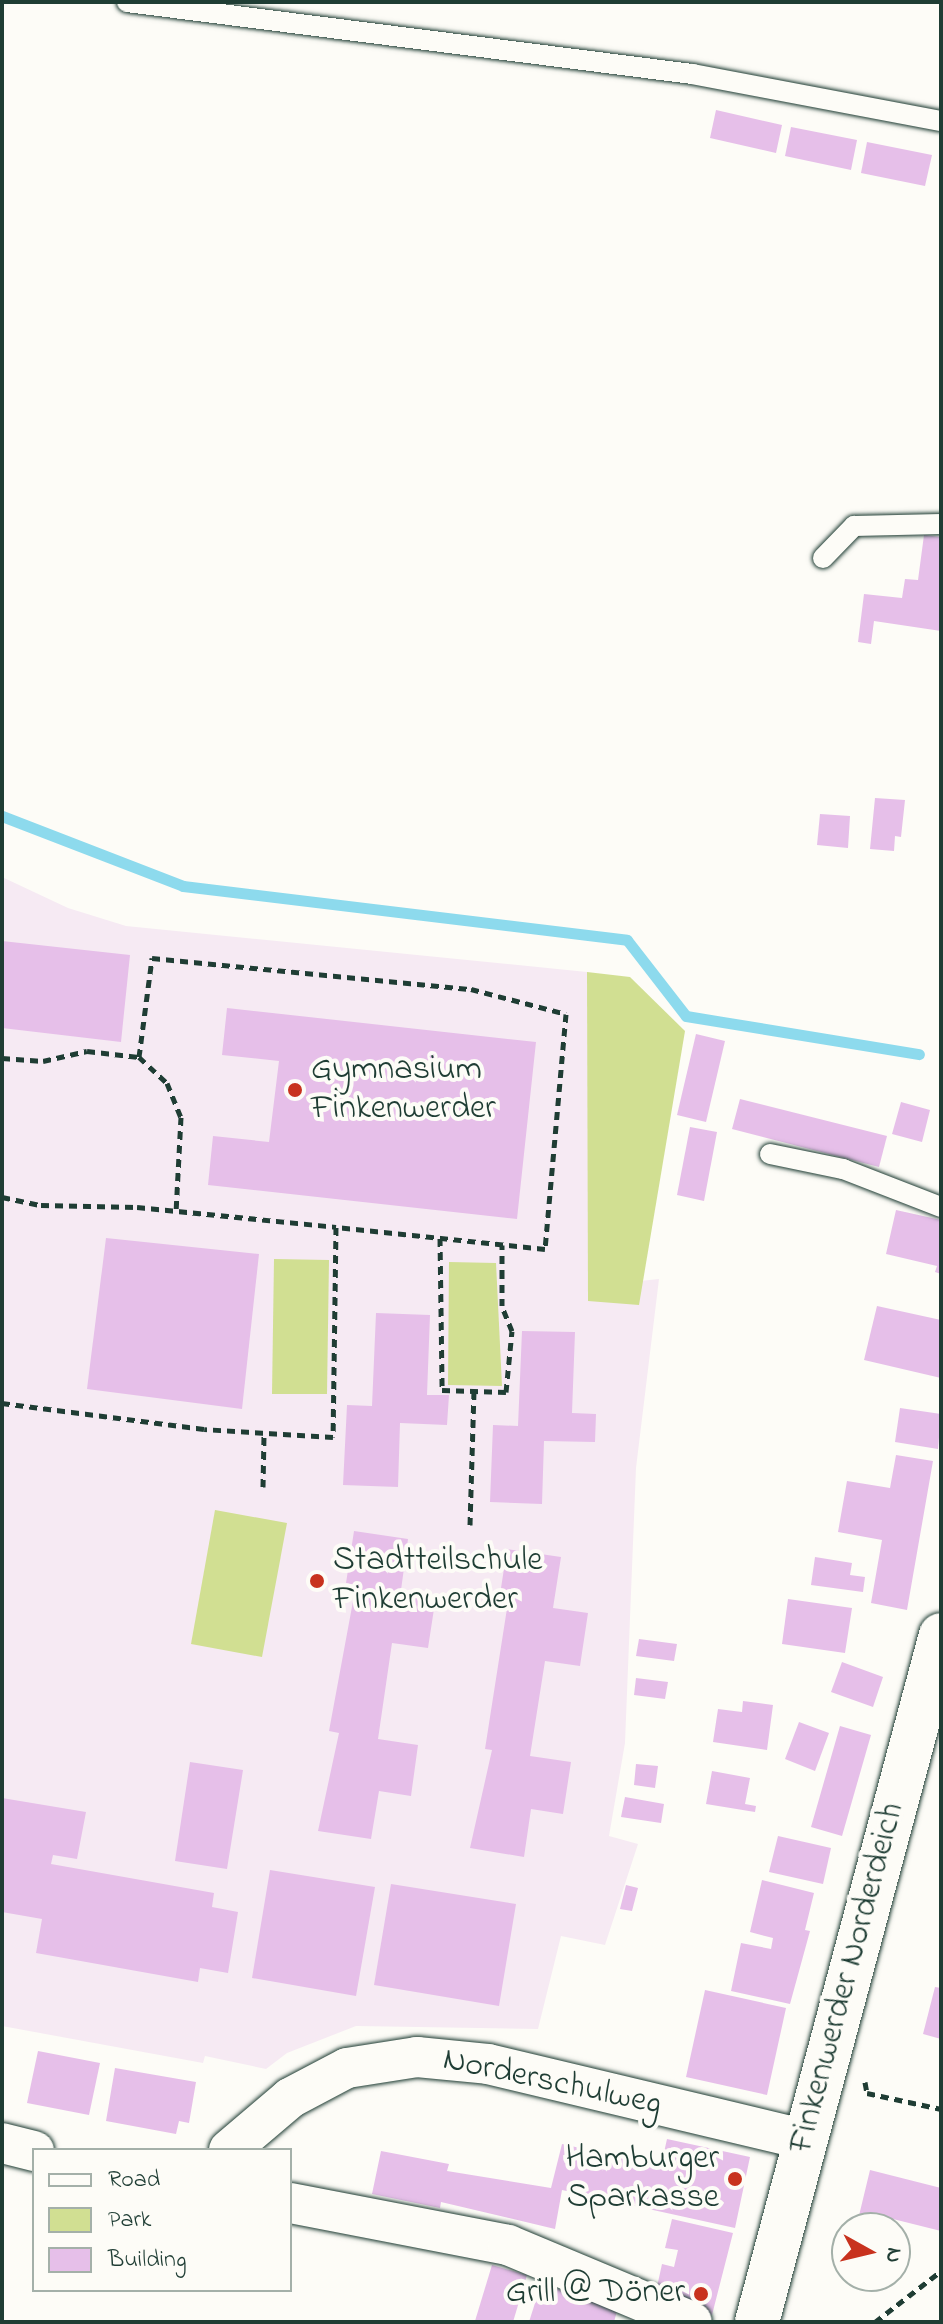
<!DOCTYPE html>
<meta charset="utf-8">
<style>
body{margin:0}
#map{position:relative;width:943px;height:2324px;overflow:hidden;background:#fdfcf7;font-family:"Indie Flower",sans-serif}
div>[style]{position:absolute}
.built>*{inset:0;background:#f6eaf3}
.green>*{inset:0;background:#d1df92}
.stream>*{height:11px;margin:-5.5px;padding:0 5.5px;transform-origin:5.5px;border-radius:5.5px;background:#8ddaed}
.building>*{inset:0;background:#e6bfe9}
.path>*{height:5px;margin-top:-2.5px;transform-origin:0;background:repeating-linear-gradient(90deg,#1f3d34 0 8px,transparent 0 14px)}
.roads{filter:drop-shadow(0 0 2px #1f3d34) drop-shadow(0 0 2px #1f3d34)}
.service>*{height:20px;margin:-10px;padding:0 10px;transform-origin:10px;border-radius:10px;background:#fdfcf7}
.minor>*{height:40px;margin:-20px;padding:0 20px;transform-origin:20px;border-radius:20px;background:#fdfcf7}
.tertiary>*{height:44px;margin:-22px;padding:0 22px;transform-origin:22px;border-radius:22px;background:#fdfcf7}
.dots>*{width:22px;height:22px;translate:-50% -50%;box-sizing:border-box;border:4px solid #fdfcf7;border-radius:50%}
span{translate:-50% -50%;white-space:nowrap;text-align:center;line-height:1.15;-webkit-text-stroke:8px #fdfcf7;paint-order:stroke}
.poi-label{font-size:34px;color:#1f3d34}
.left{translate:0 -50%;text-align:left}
.right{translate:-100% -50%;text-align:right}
.street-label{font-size:34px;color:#1f3d34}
.frame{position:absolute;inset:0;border:4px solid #1f3d34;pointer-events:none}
.legend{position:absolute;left:32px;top:2148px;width:260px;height:144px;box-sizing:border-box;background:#fdfcf7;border:2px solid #a4b0a9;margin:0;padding:10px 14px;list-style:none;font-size:24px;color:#1f3d34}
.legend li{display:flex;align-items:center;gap:16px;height:40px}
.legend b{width:40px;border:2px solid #a4b0a9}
.north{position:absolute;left:831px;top:2212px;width:80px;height:80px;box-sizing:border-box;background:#fdfcf7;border:2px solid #a4b0a9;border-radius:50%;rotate:98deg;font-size:22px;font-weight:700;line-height:32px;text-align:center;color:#1f3d34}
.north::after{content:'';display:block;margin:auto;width:28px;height:36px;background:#c8321e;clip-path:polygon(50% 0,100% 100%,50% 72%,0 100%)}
</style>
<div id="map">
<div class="built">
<div style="clip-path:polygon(2px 877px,68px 908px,126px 926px,587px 972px,590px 1208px,621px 1283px,659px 1279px,636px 1468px,625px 1743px,609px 1836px,638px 1844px,605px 1945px,561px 1936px,538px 2029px,356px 2026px,287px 2053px,266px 2069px,205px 2056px,203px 2063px,2px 2026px)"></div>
</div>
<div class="green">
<div style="clip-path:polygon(587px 972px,630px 977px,685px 1031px,639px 1305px,588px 1301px)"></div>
<div style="clip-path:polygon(274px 1259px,329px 1260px,327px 1394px,272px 1394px)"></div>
<div style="clip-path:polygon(449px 1262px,496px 1263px,502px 1386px,448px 1385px)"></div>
<div style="clip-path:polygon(215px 1510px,287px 1523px,262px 1657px,191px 1644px)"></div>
</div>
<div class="stream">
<div style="left:2px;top:816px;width:194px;rotate:21.1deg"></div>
<div style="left:183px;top:886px;width:447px;rotate:6.9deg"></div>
<div style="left:627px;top:940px;width:96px;rotate:52.2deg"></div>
<div style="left:686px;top:1016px;width:236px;rotate:9.3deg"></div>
</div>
<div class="building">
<div style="clip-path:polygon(716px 110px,782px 125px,776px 153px,710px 138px)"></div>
<div style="clip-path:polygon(791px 127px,857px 140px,851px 170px,785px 156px)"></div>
<div style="clip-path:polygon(867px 142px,932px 155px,925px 186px,861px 173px)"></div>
<div style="clip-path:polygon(924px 535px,941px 537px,941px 631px,874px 621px,871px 644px,858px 642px,864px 594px,902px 598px,905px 579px,918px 580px)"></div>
<div style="clip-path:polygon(875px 798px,905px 800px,901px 837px,895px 836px,894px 851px,870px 849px)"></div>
<div style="clip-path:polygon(820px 814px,850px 816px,848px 848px,817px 845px)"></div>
<div style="clip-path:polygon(2px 941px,130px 955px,121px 1042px,2px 1028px)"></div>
<div style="clip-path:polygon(227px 1008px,536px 1042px,517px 1219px,208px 1185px,213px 1136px,269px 1142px,279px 1061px,222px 1055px)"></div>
<div style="clip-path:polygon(696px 1034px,725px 1041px,706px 1122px,677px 1115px)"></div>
<div style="clip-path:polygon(740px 1099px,887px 1136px,879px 1167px,732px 1129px)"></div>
<div style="clip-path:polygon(901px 1102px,930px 1110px,922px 1142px,892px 1134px)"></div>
<div style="clip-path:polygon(690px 1127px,717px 1132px,704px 1201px,677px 1195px)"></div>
<div style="clip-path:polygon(896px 1210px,941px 1220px,941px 1274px,935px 1272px,937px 1266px,886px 1254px)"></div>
<div style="clip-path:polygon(106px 1238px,259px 1254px,242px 1409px,87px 1389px)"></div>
<div style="clip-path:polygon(877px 1306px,941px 1320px,941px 1378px,864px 1360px)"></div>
<div style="clip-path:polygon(376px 1313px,430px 1315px,427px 1395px,449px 1395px,447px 1425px,400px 1423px,398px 1487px,343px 1485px,347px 1405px,372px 1406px)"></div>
<div style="clip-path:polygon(522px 1331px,575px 1332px,572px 1413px,596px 1414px,595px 1442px,544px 1441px,542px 1504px,490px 1502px,493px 1425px,518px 1426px)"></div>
<div style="clip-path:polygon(900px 1408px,941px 1414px,938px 1449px,895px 1442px)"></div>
<div style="clip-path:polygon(896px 1455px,933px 1461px,907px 1610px,871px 1603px,882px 1540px,838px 1532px,847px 1481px,890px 1488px)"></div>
<div style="clip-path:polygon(354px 1531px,408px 1539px,401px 1590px,436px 1596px,428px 1648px,392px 1643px,378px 1739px,418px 1745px,411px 1796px,379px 1791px,371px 1839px,318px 1831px,339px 1733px,329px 1731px,356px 1585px,346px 1583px)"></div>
<div style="clip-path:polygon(507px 1549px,561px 1557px,553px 1608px,588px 1613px,580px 1666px,545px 1661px,530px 1756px,571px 1762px,563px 1814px,531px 1809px,524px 1857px,470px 1848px,492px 1750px,485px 1749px,508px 1602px,499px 1601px)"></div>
<div style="clip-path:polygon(815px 1557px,852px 1563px,850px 1575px,865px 1577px,863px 1592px,811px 1585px)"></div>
<div style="clip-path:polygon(788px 1599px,852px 1608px,845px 1653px,782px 1644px)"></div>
<div style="clip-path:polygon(639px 1639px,677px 1644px,674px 1661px,636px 1656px)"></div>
<div style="clip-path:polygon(842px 1662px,883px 1677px,873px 1707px,831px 1692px)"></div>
<div style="clip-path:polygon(636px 1678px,668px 1682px,665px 1699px,634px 1695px)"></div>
<div style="clip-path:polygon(743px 1701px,773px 1705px,767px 1750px,713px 1742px,718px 1709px,742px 1712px)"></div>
<div style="clip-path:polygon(799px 1722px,829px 1733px,815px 1771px,785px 1759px)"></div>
<div style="clip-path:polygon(840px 1726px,871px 1735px,842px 1836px,811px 1827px)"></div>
<div style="clip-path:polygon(190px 1762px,243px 1770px,227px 1869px,175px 1861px)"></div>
<div style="clip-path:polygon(636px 1764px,658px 1766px,655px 1788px,634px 1785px)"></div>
<div style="clip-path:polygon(712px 1771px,750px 1778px,745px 1804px,756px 1806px,755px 1812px,706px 1804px)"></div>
<div style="clip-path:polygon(625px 1797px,664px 1804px,661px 1823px,621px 1817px)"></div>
<div style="clip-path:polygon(2px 1798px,86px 1812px,77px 1859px,53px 1855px,51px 1864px,214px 1893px,212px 1907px,238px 1912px,228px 1973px,200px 1968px,198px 1982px,36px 1953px,42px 1919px,2px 1912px)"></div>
<div style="clip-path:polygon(778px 1836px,831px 1848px,823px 1884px,769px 1872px)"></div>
<div style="clip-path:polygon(270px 1870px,375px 1887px,356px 1996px,252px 1978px)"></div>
<div style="clip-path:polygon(762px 1880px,814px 1893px,805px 1930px,810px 1931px,790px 2004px,731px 1991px,741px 1943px,771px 1949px,773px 1938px,750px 1932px)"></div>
<div style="clip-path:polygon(391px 1884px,516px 1904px,499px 2006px,374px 1985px)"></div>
<div style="clip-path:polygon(626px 1885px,638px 1888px,632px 1911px,620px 1909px)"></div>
<div style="clip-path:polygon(935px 1987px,941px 1988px,941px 2039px,923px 2034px)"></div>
<div style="clip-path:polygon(705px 1990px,786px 2008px,767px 2095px,686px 2077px)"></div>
<div style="clip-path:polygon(38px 2051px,100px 2063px,89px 2115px,27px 2103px)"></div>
<div style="clip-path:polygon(115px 2068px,196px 2082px,189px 2123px,179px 2121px,176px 2134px,106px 2121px)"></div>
<div style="clip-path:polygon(667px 2139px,750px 2157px,735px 2228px,562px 2190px,555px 2229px,441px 2202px,440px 2208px,372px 2194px,381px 2151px,449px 2164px,447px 2171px,551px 2188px,562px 2144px,661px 2166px)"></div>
<div style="clip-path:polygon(870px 2170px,941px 2188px,941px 2231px,889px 2218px,887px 2228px,856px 2228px)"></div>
<div style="clip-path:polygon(672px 2219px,733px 2233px,712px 2315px,655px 2296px,662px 2264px,674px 2267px,678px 2250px,665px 2248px)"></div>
<div style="clip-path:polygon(492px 2265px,527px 2275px,513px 2322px,475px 2321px)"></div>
<div style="clip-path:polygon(541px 2284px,618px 2307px,614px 2322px,529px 2322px)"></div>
</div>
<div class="path">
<div style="left:139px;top:1057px;width:38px;rotate:43deg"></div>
<div style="left:167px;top:1083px;width:37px;rotate:68deg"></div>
<div style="left:181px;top:1117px;width:94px;rotate:93deg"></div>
<div style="left:2px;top:1058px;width:41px;rotate:4.2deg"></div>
<div style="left:43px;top:1061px;width:45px;rotate:-12.8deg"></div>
<div style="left:87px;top:1051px;width:52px;rotate:6.6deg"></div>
<div style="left:139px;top:1057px;width:100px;rotate:-82.5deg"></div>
<div style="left:152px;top:958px;width:321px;rotate:5.6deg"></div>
<div style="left:471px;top:989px;width:98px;rotate:14.7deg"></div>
<div style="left:566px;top:1014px;width:236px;rotate:95.1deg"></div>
<div style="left:545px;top:1249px;width:210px;rotate:-174deg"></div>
<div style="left:2px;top:1197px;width:40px;rotate:12deg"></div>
<div style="left:41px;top:1205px;width:96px;rotate:1.2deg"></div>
<div style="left:137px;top:1207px;width:200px;rotate:5.7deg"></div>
<div style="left:336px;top:1227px;width:210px;rotate:90.8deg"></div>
<div style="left:333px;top:1437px;width:129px;rotate:-176.5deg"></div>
<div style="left:204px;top:1429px;width:204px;rotate:-172.7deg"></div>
<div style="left:440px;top:1238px;width:152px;rotate:89.2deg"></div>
<div style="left:442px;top:1390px;width:64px;rotate:1.8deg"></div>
<div style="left:506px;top:1392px;width:61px;rotate:-84.4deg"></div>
<div style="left:512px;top:1331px;width:27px;rotate:-112deg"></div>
<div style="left:502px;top:1306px;width:61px;rotate:-90deg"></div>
<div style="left:263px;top:1487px;width:54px;rotate:-88.9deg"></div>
<div style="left:470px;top:1525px;width:133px;rotate:-88.3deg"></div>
<div style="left:865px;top:2082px;width:11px;rotate:80deg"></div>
<div style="left:867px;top:2093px;width:76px;rotate:12.2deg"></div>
<div style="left:875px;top:2322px;width:83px;rotate:-37.7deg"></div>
</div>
<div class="roads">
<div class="service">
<div style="left:127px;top:2px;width:570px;rotate:7.26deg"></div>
<div style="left:692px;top:74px;width:253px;rotate:10.7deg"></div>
<div style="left:823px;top:558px;width:45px;rotate:-45.9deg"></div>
<div style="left:854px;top:526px;width:87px;rotate:-1.3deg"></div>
<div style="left:770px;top:1154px;width:75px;rotate:11.6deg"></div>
<div style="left:843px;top:1169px;width:105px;rotate:21.2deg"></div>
</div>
<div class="minor">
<div style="left:2px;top:2143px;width:33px;rotate:14deg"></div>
<div style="left:229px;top:2150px;width:80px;rotate:-40.4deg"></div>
<div style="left:290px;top:2098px;width:64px;rotate:-27.8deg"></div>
<div style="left:347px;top:2068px;width:71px;rotate:-8.9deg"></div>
<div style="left:417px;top:2057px;width:71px;rotate:5.6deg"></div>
<div style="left:488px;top:2064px;width:324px;rotate:13.4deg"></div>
<div style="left:290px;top:2203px;width:222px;rotate:10.9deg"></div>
<div style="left:508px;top:2245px;width:199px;rotate:22.7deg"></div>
</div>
<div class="tertiary">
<div style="left:757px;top:2322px;width:711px;rotate:-75.01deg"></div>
</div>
</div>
<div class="dots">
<div style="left:295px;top:1090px;background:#c8321e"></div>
<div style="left:317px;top:1581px;background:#c8321e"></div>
<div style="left:735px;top:2179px;background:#c8321e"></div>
<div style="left:701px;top:2294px;background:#c8321e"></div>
</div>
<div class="poi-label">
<span class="left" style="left:311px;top:1090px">Gymnasium<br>Finkenwerder</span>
<span class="left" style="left:333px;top:1581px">Stadtteilschule<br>Finkenwerder</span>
<span class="right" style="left:719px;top:2179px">Hamburger<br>Sparkasse</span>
<span class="right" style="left:685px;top:2294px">Grill @ Döner</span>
</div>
<div class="street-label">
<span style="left:848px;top:1978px;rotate:-75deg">Finkenwerder Norderdeich</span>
<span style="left:552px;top:2083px;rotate:12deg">Norderschulweg</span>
</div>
<div class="frame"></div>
<ul class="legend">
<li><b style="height:10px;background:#fdfcf7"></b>Road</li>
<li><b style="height:22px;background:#d1df92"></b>Park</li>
<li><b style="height:22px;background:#e6bfe9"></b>Building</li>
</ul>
<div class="north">N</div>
</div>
